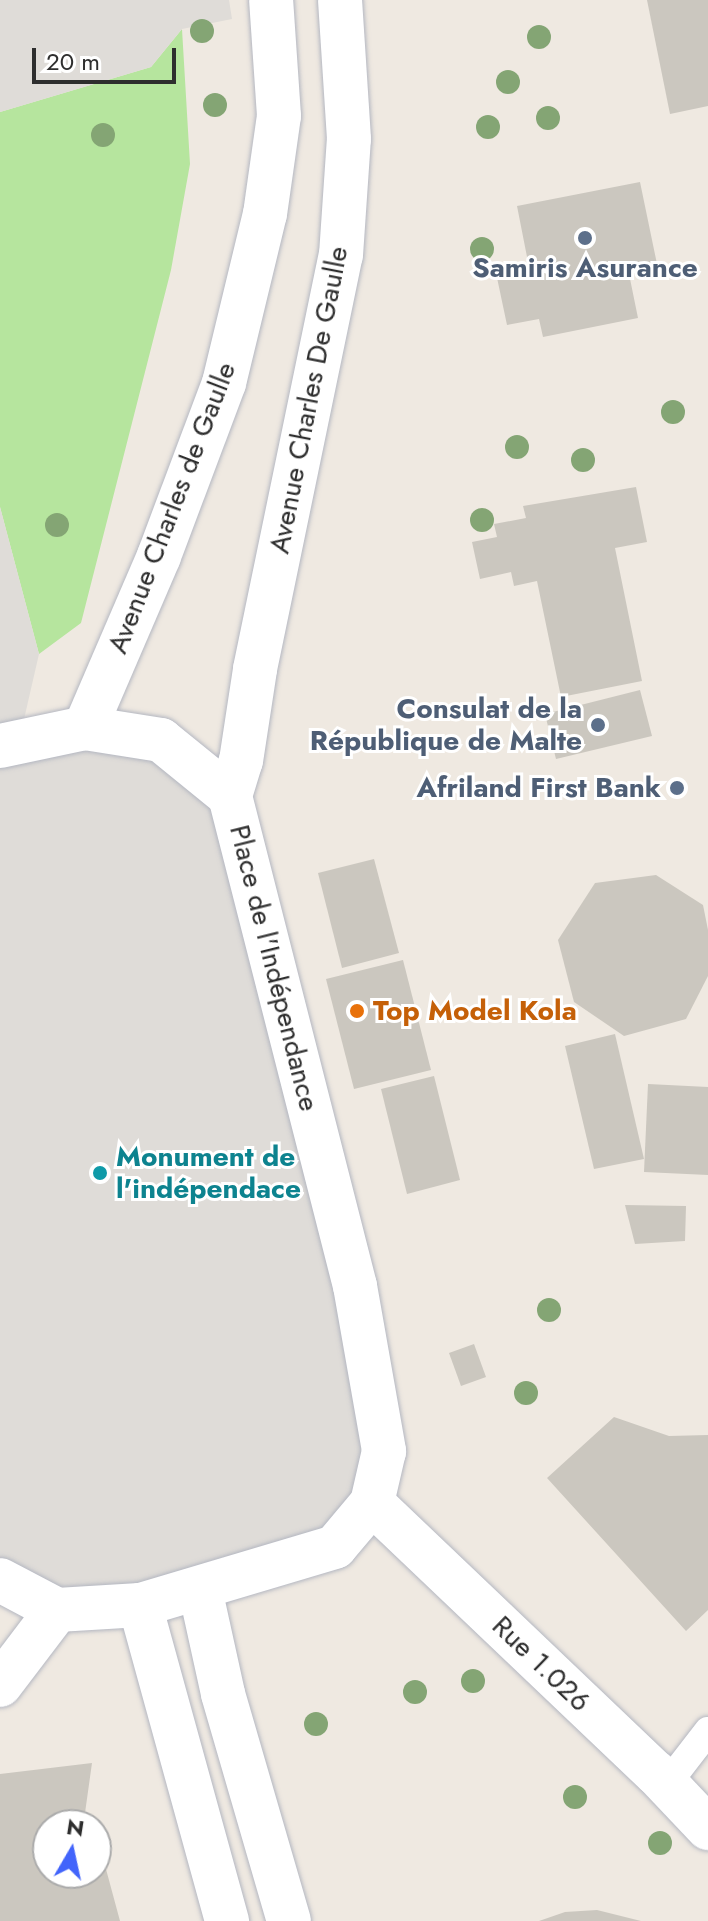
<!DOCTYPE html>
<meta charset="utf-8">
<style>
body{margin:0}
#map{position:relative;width:708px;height:1921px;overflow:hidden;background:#efe9e1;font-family:Jost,sans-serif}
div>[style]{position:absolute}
.green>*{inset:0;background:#b6e59e}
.plaza>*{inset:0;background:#dfdcd8}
.building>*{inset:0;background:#cbc7bf}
.roads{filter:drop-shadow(0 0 2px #b4b7c1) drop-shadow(0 0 2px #b4b7c1)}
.service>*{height:28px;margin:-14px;padding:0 14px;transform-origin:14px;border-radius:14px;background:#fff}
.minor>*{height:44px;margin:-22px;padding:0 22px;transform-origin:22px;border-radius:22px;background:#fff}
.secondary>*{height:44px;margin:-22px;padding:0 22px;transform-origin:22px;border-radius:22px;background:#fff}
.trees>*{width:24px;height:24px;margin:-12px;border-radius:50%;background:#84a574}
.dots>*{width:22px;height:22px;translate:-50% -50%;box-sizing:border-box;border:4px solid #fff;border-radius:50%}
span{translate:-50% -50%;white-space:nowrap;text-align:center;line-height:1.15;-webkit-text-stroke:6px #fff;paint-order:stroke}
.service-label{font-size:28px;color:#4e5e75;font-weight:700}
.right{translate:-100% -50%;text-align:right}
.street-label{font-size:28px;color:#2e2e2e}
.food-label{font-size:28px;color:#c56008;font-weight:700}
.left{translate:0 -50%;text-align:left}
.culture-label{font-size:28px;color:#0d838f;font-weight:700}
.north{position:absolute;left:32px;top:1809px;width:80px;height:80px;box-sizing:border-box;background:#fff;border:2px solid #ababab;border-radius:50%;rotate:9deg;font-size:22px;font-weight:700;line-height:32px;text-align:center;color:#2e2e2e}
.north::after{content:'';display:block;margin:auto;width:28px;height:36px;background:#4264fb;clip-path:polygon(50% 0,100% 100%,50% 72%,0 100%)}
.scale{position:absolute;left:32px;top:48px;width:144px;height:36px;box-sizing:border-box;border:4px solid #2e2e2e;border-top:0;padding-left:10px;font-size:24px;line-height:28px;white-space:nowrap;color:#2e2e2e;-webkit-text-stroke:6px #fff;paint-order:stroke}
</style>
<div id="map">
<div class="green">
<div style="clip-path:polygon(182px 29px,190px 164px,171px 270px,81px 623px,39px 654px,0 507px,0 112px,151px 67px)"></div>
</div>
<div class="plaza">
<div style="clip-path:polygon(0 0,229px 0,232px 19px,182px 29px,151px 67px,0 112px)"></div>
<div style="clip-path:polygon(0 507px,39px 654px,19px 741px,85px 728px,230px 796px,384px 1451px,335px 1547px,140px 1605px,0 1580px)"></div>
</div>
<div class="building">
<div style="clip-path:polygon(647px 0,708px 0,708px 106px,670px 114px)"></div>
<div style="clip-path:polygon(640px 182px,657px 264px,628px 269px,638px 318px,543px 337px,539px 319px,507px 325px,496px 273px,529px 267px,517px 206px)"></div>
<div style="clip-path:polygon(636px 487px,647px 542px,615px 548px,642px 681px,561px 697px,537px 581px,514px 586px,511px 572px,480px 579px,472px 542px,497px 537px,494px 524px,526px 518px,523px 506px)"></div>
<div style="clip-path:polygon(640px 690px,652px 736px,556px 759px,545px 714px)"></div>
<div style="clip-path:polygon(374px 859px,399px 953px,342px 968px,318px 873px)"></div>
<div style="clip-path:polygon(656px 875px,703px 905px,708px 930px,708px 976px,686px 1019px,624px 1036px,574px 1002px,558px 940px,595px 883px)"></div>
<div style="clip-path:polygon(403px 960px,431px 1070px,354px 1089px,326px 979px)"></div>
<div style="clip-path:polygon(615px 1034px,644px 1159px,594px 1169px,565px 1046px)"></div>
<div style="clip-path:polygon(434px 1076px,460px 1180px,407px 1194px,381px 1089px)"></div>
<div style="clip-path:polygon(648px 1084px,708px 1087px,708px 1175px,644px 1172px)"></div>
<div style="clip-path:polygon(625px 1205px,686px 1206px,685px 1241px,635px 1244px)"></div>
<div style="clip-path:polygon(474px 1344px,486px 1377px,461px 1386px,449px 1353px)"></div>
<div style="clip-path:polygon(614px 1417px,669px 1436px,708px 1435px,708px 1610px,686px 1631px,547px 1478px)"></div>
<div style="clip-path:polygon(92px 1763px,85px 1813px,88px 1825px,48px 1825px,48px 1873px,96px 1873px,96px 1859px,103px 1858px,120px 1921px,0 1921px,0 1774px)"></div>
<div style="clip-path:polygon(597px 1910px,641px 1921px,539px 1921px,565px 1912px)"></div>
</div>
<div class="roads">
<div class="service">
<div style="left:667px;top:1784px;width:67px;rotate:-52.3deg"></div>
</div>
<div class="minor">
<div style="left:372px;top:1503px;width:392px;rotate:43.6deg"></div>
<div style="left:656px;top:1773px;width:76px;rotate:46.6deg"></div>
</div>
<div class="secondary">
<div style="left:85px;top:728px;width:187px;rotate:-66.7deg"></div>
<div style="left:159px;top:556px;width:185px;rotate:-69.4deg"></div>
<div style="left:224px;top:383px;width:174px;rotate:-76.4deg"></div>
<div style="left:265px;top:214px;width:99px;rotate:-81.9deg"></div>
<div style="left:279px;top:116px;width:116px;rotate:-93.9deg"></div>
<div style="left:0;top:746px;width:87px;rotate:-12deg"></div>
<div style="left:85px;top:728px;width:77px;rotate:9deg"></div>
<div style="left:161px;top:740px;width:89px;rotate:39.1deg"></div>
<div style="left:230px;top:796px;width:506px;rotate:75.69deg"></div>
<div style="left:355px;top:1286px;width:168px;rotate:80deg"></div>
<div style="left:384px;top:1451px;width:53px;rotate:103deg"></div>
<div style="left:372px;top:1503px;width:57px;rotate:130.1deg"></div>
<div style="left:335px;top:1547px;width:203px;rotate:163.4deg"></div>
<div style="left:140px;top:1605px;width:83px;rotate:176.6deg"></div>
<div style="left:57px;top:1610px;width:64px;rotate:-152.2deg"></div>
<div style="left:230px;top:796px;width:37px;rotate:-73deg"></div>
<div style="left:241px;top:761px;width:93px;rotate:-81.3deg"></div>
<div style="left:255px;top:669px;width:423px;rotate:-78.3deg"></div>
<div style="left:341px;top:255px;width:116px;rotate:-86.1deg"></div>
<div style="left:349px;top:139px;width:139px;rotate:-93.7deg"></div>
<div style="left:200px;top:1589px;width:107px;rotate:77.6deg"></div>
<div style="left:223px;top:1694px;width:236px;rotate:73.8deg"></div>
<div style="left:140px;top:1605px;width:328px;rotate:74.6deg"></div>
<div style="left:0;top:1685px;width:94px;rotate:-52.8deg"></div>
</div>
</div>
<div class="trees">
<div style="left:202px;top:31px"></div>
<div style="left:539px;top:37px"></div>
<div style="left:508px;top:82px"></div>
<div style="left:215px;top:105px"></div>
<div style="left:548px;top:118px"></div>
<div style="left:488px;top:127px"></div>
<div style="left:103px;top:135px"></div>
<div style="left:482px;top:249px"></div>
<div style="left:673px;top:412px"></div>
<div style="left:517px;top:447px"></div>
<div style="left:583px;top:460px"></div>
<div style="left:482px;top:520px"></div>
<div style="left:57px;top:525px"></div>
<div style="left:549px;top:1310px"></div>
<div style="left:526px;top:1393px"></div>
<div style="left:473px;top:1681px"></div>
<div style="left:415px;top:1692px"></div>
<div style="left:316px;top:1724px"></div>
<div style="left:575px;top:1797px"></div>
<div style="left:660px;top:1843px"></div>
</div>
<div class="dots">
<div style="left:585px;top:238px;background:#5c6f8a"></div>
<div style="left:598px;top:725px;background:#5c6f8a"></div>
<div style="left:677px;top:788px;background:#5c6f8a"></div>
<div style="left:357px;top:1011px;background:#e8710a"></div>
<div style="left:100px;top:1173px;background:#0f9aa8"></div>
</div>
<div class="service-label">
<span style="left:585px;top:268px">Samiris Asurance</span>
<span class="right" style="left:582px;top:725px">Consulat de la<br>République de Malte</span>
<span class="right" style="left:661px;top:788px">Afriland First Bank</span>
</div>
<div class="street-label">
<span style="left:309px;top:400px;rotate:-79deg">Avenue Charles De Gaulle</span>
<span style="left:172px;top:508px;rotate:-69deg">Avenue Charles de Gaulle</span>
<span style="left:274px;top:968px;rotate:76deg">Place de l'Indépendance</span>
<span style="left:541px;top:1664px;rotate:44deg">Rue 1.026</span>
</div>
<div class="food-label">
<span class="left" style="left:373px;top:1011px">Top Model Kola</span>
</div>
<div class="culture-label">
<span class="left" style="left:116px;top:1173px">Monument de<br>l'indépendace</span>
</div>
<div class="north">N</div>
<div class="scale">20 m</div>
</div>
